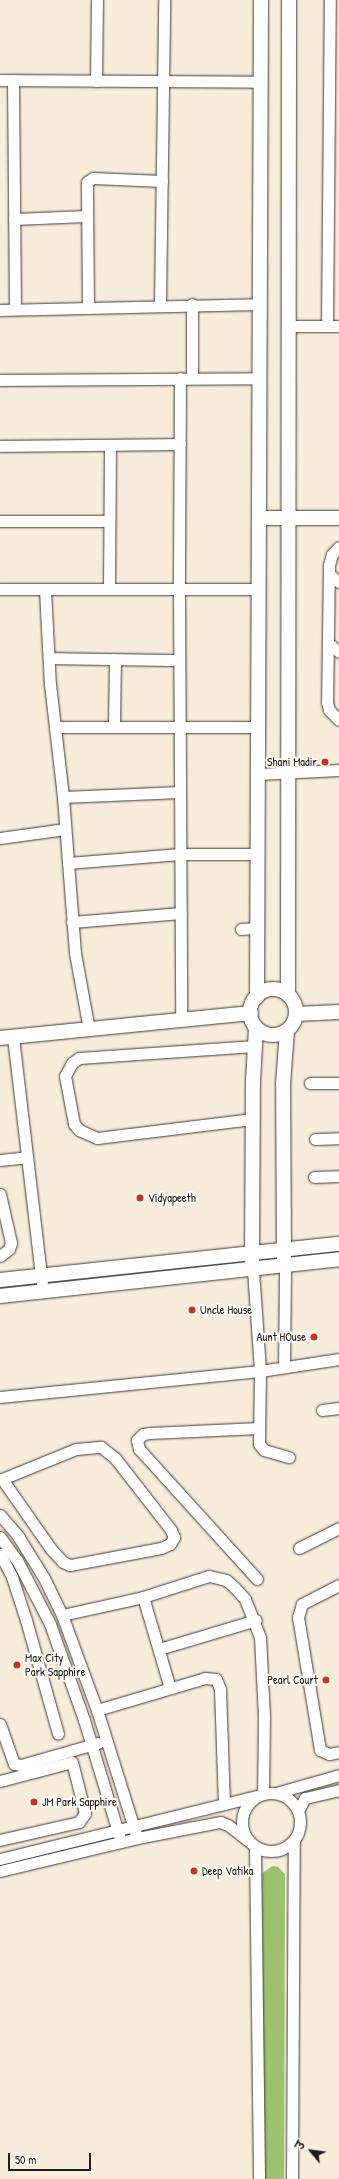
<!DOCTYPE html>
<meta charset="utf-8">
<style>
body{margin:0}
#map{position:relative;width:339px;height:2179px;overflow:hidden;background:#f8ecdb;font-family:"Patrick Hand","Playpen Sans Deva",sans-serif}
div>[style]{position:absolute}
.green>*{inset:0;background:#9cc26d}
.roads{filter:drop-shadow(0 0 1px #3d3b39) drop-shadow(0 0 1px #3d3b39)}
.minor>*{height:11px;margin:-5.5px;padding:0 5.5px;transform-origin:5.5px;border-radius:5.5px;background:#fff}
.minor>.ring{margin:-5.5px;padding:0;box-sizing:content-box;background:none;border:11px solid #fff;border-radius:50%}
.tertiary>*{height:14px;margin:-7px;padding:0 7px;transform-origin:7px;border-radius:7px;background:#fff}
.tertiary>.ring{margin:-7px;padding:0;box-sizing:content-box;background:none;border:14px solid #fff;border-radius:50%}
.dots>*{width:11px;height:11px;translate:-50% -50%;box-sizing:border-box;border:2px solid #fdfcf7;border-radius:50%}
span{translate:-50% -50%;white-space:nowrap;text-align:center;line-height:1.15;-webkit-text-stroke:4px #fdfcf7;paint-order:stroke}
.poi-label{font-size:12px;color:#1c1c1c}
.right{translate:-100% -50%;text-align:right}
.left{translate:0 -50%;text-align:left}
.north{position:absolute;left:291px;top:2131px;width:40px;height:40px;-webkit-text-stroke:3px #fdfcf7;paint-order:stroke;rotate:299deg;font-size:11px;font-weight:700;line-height:16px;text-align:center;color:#1c1c1c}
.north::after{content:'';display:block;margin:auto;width:14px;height:18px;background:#1c1c1c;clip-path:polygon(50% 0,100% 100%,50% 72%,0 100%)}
.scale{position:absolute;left:8px;top:2153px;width:83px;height:18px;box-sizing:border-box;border:2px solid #1c1c1c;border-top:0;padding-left:5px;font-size:12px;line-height:14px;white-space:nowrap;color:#1c1c1c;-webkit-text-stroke:3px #fdfcf7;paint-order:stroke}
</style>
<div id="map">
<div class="green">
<div style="clip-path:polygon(273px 1866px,278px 1867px,285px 1874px,284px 2179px,263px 2179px,262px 1873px)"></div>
</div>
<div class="roads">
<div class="minor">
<div style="left:0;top:80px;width:260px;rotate:0.4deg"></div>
<div style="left:13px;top:80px;width:229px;rotate:89.5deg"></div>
<div style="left:96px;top:81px;width:81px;rotate:-89.3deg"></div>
<div style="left:14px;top:219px;width:72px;rotate:-2.4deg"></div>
<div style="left:192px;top:304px;width:74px;rotate:90deg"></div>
<div style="left:160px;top:305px;width:305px;rotate:-89.2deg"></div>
<div style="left:88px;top:307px;width:125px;rotate:-90.5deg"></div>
<div style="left:87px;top:182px;width:7px;rotate:-34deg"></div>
<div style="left:93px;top:178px;width:69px;rotate:2.5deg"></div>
<div style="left:0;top:310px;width:259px;rotate:-1.3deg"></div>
<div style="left:288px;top:326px;width:51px"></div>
<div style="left:327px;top:326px;width:326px;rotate:-89.5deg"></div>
<div style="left:180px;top:378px;width:211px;rotate:90.3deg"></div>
<div style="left:179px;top:589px;width:431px;rotate:89.7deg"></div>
<div style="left:0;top:380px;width:259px;rotate:-0.4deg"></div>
<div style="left:0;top:446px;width:180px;rotate:-0.6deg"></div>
<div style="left:0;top:521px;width:109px"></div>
<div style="left:339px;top:547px;width:10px;rotate:135deg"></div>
<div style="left:332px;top:554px;width:11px;rotate:105deg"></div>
<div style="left:329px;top:565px;width:137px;rotate:90.8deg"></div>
<div style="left:327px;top:702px;width:8px;rotate:76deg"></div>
<div style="left:329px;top:710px;width:14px;rotate:45deg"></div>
<div style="left:329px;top:574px;width:13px;rotate:39deg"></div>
<div style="left:0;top:589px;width:259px"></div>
<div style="left:109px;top:589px;width:144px;rotate:-89.6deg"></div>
<div style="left:45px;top:590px;width:94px;rotate:87deg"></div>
<div style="left:50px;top:684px;width:114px;rotate:83.4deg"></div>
<div style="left:63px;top:797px;width:156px;rotate:85.6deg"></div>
<div style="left:75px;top:953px;width:77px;rotate:79.6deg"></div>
<div style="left:328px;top:643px;width:14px;rotate:39deg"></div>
<div style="left:49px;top:658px;width:130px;rotate:0.9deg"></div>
<div style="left:55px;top:727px;width:203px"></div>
<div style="left:114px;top:727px;width:68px;rotate:-89.2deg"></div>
<div style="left:258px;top:774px;width:81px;rotate:-2.8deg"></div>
<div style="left:63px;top:797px;width:117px;rotate:-2.4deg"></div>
<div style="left:0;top:838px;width:66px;rotate:-7.9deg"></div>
<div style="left:68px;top:863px;width:112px;rotate:-4.6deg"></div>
<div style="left:180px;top:854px;width:77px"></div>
<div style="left:72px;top:922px;width:109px;rotate:-4.7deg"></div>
<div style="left:241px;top:929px;width:16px;rotate:-4deg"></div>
<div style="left:13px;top:1037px;width:256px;rotate:83.3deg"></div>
<div style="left:310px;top:1083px;width:29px"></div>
<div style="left:252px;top:1119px;width:156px;rotate:173deg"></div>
<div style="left:97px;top:1138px;width:20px;rotate:-156deg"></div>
<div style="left:79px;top:1130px;width:8px;rotate:-130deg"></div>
<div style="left:74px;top:1124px;width:49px;rotate:-100.6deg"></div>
<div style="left:65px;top:1076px;width:15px;rotate:-62deg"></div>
<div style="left:72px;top:1063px;width:9px;rotate:-36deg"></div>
<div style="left:79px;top:1058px;width:176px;rotate:-3.9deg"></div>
<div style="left:315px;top:1139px;width:24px;rotate:-2deg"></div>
<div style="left:0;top:1160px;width:27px;rotate:-6deg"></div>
<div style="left:314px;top:1177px;width:25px;rotate:-2deg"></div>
<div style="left:0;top:1194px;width:50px;rotate:77.3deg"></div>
<div style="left:11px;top:1243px;width:6px;rotate:108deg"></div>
<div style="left:9px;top:1249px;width:11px;rotate:142deg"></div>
<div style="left:253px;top:1270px;width:101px;rotate:86deg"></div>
<div style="left:260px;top:1371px;width:73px;rotate:90.8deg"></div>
<div style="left:259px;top:1444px;width:8px;rotate:50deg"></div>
<div style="left:264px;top:1450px;width:26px;rotate:16deg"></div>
<div style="left:284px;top:1367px;width:101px;rotate:-89.4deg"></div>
<div style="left:0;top:1397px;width:261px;rotate:-5.7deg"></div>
<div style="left:260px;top:1371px;width:80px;rotate:-8.6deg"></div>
<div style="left:322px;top:1410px;width:17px;rotate:-7deg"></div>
<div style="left:0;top:1480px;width:2px;rotate:-27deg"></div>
<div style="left:2px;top:1479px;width:80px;rotate:-22.1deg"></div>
<div style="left:76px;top:1449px;width:25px;rotate:-5deg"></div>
<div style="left:101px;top:1447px;width:18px;rotate:38deg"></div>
<div style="left:115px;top:1458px;width:91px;rotate:52.1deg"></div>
<div style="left:171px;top:1530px;width:8px;rotate:67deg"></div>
<div style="left:174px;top:1537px;width:8px;rotate:120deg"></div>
<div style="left:170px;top:1544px;width:10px;rotate:156deg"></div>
<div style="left:161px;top:1548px;width:93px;rotate:169.4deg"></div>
<div style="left:70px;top:1565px;width:8px;rotate:-157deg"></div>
<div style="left:63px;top:1562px;width:18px;rotate:-133deg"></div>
<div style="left:51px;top:1549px;width:85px;rotate:-125deg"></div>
<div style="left:0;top:1515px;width:28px;rotate:49deg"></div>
<div style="left:18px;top:1536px;width:49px;rotate:58.2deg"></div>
<div style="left:44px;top:1578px;width:41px;rotate:64.1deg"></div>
<div style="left:62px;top:1615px;width:101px;rotate:69.8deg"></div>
<div style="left:97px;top:1710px;width:134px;rotate:72.6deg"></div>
<div style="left:0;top:1537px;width:29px;rotate:54deg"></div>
<div style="left:17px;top:1560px;width:72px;rotate:62.7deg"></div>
<div style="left:50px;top:1624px;width:102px;rotate:70.5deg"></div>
<div style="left:84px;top:1720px;width:127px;rotate:73.1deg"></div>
<div style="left:299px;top:1548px;width:45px;rotate:-26.6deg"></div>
<div style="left:0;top:1554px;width:26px;rotate:62deg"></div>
<div style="left:12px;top:1577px;width:45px;rotate:72deg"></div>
<div style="left:26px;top:1620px;width:118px;rotate:74.3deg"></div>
<div style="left:257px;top:1579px;width:176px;rotate:-132.2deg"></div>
<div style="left:139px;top:1449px;width:9px;rotate:-103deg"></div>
<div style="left:137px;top:1440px;width:8px;rotate:-45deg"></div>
<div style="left:143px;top:1434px;width:7px;rotate:-8deg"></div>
<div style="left:150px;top:1433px;width:109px;rotate:-2.6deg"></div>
<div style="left:339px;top:1585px;width:42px;rotate:152.8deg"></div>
<div style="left:302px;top:1604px;width:14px;rotate:107deg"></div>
<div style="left:298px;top:1617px;width:135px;rotate:80.6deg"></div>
<div style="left:320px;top:1750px;width:10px;rotate:24deg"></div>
<div style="left:329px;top:1754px;width:10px;rotate:-11deg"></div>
<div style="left:143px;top:1597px;width:95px;rotate:73.5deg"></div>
<div style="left:62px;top:1615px;width:83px;rotate:-12.5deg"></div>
<div style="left:143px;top:1597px;width:69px;rotate:-17.7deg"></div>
<div style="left:209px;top:1576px;width:17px;rotate:13deg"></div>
<div style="left:226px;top:1580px;width:11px;rotate:41deg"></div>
<div style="left:234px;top:1587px;width:16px;rotate:47deg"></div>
<div style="left:245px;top:1599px;width:41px;rotate:68.5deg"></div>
<div style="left:260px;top:1637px;width:79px;rotate:87.1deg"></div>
<div style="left:264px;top:1716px;width:78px;rotate:90.7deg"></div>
<div style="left:159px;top:1649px;width:101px;rotate:-16.6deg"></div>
<div style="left:97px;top:1710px;width:113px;rotate:-16.5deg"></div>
<div style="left:205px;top:1678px;width:11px;rotate:5deg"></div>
<div style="left:216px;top:1679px;width:11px;rotate:68deg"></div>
<div style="left:220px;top:1689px;width:115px;rotate:88deg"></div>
<div style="left:0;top:1724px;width:42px;rotate:70.7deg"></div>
<div style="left:14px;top:1764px;width:7px;rotate:8deg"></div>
<div style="left:21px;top:1765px;width:80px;rotate:-15.9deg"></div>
<div style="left:0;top:1781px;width:74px;rotate:-14.8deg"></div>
<div style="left:72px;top:1762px;width:53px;rotate:75.7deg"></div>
<div style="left:85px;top:1813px;width:11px;rotate:124deg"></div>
<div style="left:79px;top:1822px;width:81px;rotate:167.2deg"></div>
<div class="ring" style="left:242px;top:1793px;width:47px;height:47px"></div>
<div style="left:276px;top:1793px;width:66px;rotate:-15.9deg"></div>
<div style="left:298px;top:1811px;width:15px;rotate:-62deg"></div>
<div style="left:305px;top:1798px;width:35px;rotate:-13deg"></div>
<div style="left:255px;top:1847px;width:332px;rotate:89.3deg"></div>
<div style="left:0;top:1859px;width:265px;rotate:-13.8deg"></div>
<div style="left:0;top:1871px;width:141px;rotate:-13.5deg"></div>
<div style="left:137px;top:1838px;width:85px;rotate:-10.9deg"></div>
<div style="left:220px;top:1822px;width:9px;rotate:21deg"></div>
<div style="left:228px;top:1825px;width:24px;rotate:38deg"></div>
<div style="left:292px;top:2179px;width:339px;rotate:-89.7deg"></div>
</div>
<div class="tertiary">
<div style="left:259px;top:518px;width:80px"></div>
<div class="ring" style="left:250px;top:989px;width:32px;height:32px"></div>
<div style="left:288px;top:995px;width:995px;rotate:-89.94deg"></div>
<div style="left:257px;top:997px;width:997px;rotate:-89.77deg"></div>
<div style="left:296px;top:1014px;width:43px;rotate:-2.7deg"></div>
<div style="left:0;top:1038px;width:252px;rotate:-5.7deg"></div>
<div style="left:284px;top:1258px;width:174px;rotate:-90.3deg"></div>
<div style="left:283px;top:1084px;width:53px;rotate:-85.7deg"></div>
<div style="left:252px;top:1262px;width:181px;rotate:-89.7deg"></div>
<div style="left:253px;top:1081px;width:54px;rotate:-86.8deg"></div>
<div style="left:0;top:1280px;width:341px;rotate:-6.1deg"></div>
<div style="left:0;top:1296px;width:341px;rotate:-6.2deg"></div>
</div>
</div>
<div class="dots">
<div style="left:325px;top:762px;background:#c8321e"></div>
<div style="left:140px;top:1198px;background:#c8321e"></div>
<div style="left:192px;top:1310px;background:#c8321e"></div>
<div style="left:314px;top:1337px;background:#c8321e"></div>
<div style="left:17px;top:1665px;background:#c8321e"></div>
<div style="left:326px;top:1680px;background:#c8321e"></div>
<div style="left:34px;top:1802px;background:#c8321e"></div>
<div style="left:194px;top:1871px;background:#c8321e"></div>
</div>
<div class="poi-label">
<span class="right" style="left:317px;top:762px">Shani Madir</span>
<span class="left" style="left:148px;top:1198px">Vidyapeeth</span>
<span class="left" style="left:200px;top:1310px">Uncle House</span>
<span class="right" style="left:306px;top:1337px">Aunt HOuse</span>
<span class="left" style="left:25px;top:1665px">Max City<br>Park Sapphire</span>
<span class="right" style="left:318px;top:1680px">Pearl Court</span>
<span class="left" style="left:42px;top:1802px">JM Park Sapphire</span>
<span class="left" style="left:202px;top:1871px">Deep Vatika</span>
</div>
<div class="north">उ</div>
<div class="scale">50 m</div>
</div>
